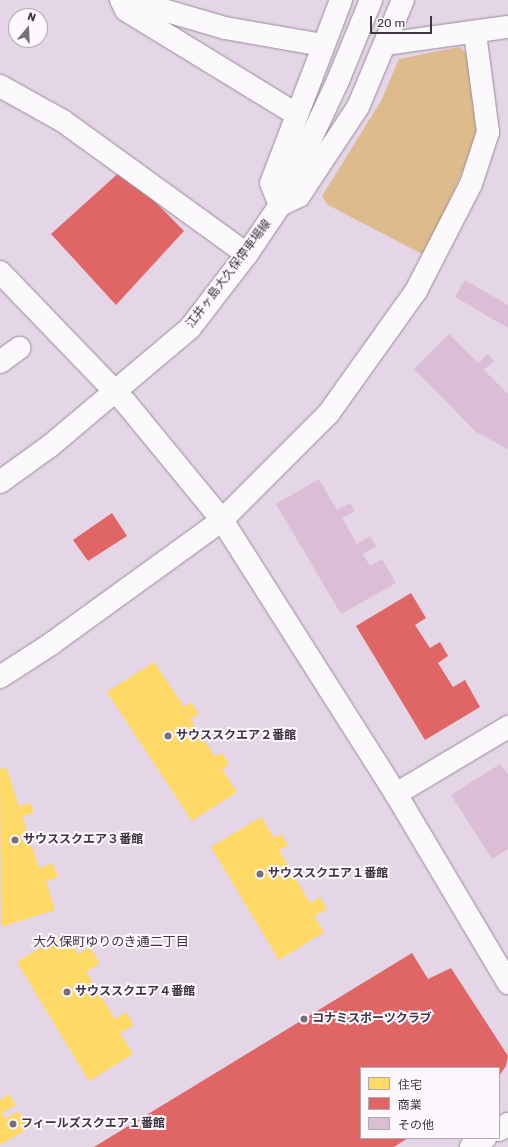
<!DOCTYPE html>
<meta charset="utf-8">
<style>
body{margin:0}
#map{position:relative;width:508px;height:1147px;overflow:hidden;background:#e4d5e7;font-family:Rubik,"Noto Sans JP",sans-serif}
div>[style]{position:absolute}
.green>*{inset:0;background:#ddbb8c}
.homes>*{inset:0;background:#ffd966}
.shops>*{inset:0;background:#e06666}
.building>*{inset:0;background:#dbbed5}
.roads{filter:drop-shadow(0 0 1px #988c99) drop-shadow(0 0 1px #988c99)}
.street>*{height:22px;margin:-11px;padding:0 11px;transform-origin:11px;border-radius:11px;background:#fbf9fb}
.secondary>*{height:22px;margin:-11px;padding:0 11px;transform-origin:11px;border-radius:11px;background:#fbf9fb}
.dots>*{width:11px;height:11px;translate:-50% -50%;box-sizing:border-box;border:2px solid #fdf7fe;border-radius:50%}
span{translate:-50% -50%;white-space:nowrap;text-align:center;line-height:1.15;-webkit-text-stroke:4px #fdf7fe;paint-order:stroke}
.street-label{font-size:12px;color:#3f3441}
.poi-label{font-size:12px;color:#3f3441;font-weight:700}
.left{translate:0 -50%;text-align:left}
.neighbourhood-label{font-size:13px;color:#3f3441}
.legend{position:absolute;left:360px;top:1067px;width:140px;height:72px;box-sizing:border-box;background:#fdf7fe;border:1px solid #b1a9b2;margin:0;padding:5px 7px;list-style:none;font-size:12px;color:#3f3441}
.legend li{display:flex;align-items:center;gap:8px;height:20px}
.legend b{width:20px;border:1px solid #b1a9b2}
.north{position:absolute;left:8px;top:8px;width:40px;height:40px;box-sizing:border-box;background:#fdf7fe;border:1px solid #b1a9b2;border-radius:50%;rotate:19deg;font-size:11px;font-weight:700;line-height:16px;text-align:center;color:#3f3441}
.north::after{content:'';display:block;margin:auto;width:14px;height:18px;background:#796c7b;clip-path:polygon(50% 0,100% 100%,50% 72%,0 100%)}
.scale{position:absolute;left:370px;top:16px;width:62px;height:18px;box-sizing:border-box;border:2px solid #3f3441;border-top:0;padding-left:5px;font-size:12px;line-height:14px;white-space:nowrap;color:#3f3441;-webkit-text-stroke:3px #fdf7fe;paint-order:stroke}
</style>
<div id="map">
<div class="green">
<div style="clip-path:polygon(459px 47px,469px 55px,482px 127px,428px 250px,422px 254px,328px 205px,322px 196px,381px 101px,399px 59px)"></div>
</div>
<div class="homes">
<div style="clip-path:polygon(154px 662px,184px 707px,191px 702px,199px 714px,190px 719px,215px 757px,222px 753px,229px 764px,222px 769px,237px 792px,192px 821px,107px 692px)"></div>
<div style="clip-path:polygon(6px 767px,19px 806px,30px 803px,34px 813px,22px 816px,39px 868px,53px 863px,58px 877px,46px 881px,55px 910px,1px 927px,0 769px)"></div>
<div style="clip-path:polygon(261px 817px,274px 838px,281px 834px,288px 845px,279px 850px,310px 903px,320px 897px,327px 909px,314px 916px,324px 932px,279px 960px,211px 847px)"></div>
<div style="clip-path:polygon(65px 933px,78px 954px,90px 947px,100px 963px,86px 972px,115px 1019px,126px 1012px,134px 1025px,120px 1033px,133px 1054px,89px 1081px,17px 962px)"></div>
<div style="clip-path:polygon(9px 1094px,16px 1105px,2px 1113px,5px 1119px,19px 1111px,29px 1128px,0 1145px,0 1100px)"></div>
</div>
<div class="shops">
<div style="clip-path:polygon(123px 169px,184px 231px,116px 305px,51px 234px)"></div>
<div style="clip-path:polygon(112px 513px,127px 536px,88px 561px,73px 540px)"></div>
<div style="clip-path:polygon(411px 593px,426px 618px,415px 625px,430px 648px,440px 642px,448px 656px,438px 663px,453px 687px,465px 680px,480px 707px,425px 740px,356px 626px)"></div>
<div style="clip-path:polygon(412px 953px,428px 979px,451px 968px,508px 1056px,506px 1066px,499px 1076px,499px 1068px,361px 1068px,361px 1138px,408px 1138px,394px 1147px,94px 1147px)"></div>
</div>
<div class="building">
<div style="clip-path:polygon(465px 280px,508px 305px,508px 328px,455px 297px)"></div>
<div style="clip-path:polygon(449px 334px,478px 363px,488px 354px,494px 361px,484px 370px,508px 394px,508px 449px,476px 432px,414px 369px)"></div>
<div style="clip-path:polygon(319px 479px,337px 510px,350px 503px,355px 511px,342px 518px,357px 544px,370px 536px,376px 546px,363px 554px,370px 566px,382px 559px,396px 583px,341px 614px,276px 504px)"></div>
<div style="clip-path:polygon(500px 764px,508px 774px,508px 849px,492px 859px,451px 795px)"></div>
</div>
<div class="roads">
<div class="street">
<div style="left:121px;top:0;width:11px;rotate:63deg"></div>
<div style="left:126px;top:10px;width:199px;rotate:31.5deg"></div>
<div style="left:129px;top:0;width:100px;rotate:16.3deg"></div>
<div style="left:225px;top:28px;width:98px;rotate:9.9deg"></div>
<div style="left:341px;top:0;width:196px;rotate:110.9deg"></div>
<div style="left:271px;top:183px;width:24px;rotate:68deg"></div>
<div style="left:280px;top:205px;width:21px;rotate:-25deg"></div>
<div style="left:299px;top:196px;width:107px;rotate:-56.5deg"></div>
<div style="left:358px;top:107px;width:116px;rotate:-67.2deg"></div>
<div style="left:385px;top:44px;width:124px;rotate:-7.9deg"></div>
<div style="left:0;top:86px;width:72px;rotate:29.1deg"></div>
<div style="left:63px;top:121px;width:227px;rotate:35.9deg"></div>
<div style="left:0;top:362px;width:24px;rotate:-36deg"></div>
<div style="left:0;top:677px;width:61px;rotate:-32.9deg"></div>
<div style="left:51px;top:644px;width:211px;rotate:-35.9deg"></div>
<div style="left:222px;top:520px;width:151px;rotate:-45deg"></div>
<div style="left:329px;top:413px;width:150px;rotate:-54.5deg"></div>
<div style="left:416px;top:291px;width:120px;rotate:-62.8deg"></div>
<div style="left:471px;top:184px;width:55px;rotate:-71.9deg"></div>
<div style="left:488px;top:132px;width:100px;rotate:-97.5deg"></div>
<div style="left:396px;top:794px;width:131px;rotate:-30.9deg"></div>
</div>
<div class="secondary">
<div style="left:0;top:272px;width:182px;rotate:46.1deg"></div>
<div style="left:126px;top:403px;width:151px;rotate:50.6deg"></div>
<div style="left:222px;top:520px;width:325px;rotate:57.6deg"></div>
<div style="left:396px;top:794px;width:220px;rotate:59.3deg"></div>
<div style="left:0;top:482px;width:62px;rotate:-35.8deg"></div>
<div style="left:50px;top:446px;width:183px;rotate:-40.1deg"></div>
<div style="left:190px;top:328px;width:93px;rotate:-52.4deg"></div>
<div style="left:247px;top:254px;width:59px;rotate:-56deg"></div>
<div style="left:280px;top:205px;width:135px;rotate:-65deg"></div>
<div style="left:337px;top:83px;width:90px;rotate:-67.7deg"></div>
<div style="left:499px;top:1130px;width:11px;rotate:-34deg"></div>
<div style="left:471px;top:1147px;width:17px;rotate:-33deg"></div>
</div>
</div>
<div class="dots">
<div style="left:168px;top:736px;background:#796c7b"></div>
<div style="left:15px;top:840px;background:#796c7b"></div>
<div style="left:260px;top:874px;background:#796c7b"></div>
<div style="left:67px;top:992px;background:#796c7b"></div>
<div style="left:304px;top:1019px;background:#796c7b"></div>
<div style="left:13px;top:1124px;background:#796c7b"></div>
</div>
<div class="street-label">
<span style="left:229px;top:274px;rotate:-53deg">江井ヶ島大久保停車場線</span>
</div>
<div class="poi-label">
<span class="left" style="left:176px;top:736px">サウススクエア２番館</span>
<span class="left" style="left:23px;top:840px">サウススクエア３番館</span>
<span class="left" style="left:268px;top:874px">サウススクエア１番館</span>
<span class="left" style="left:75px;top:992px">サウススクエア４番館</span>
<span class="left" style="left:312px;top:1019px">コナミスポーツクラブ</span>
<span class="left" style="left:21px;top:1124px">フィールズスクエア１番館</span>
</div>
<div class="neighbourhood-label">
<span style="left:111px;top:942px">大久保町ゆりのき通二丁目</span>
</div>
<ul class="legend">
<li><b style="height:11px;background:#ffd966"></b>住宅</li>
<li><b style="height:11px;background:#e06666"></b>商業</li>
<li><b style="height:11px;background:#dbbed5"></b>その他</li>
</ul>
<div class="north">N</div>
<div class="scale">20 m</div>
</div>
